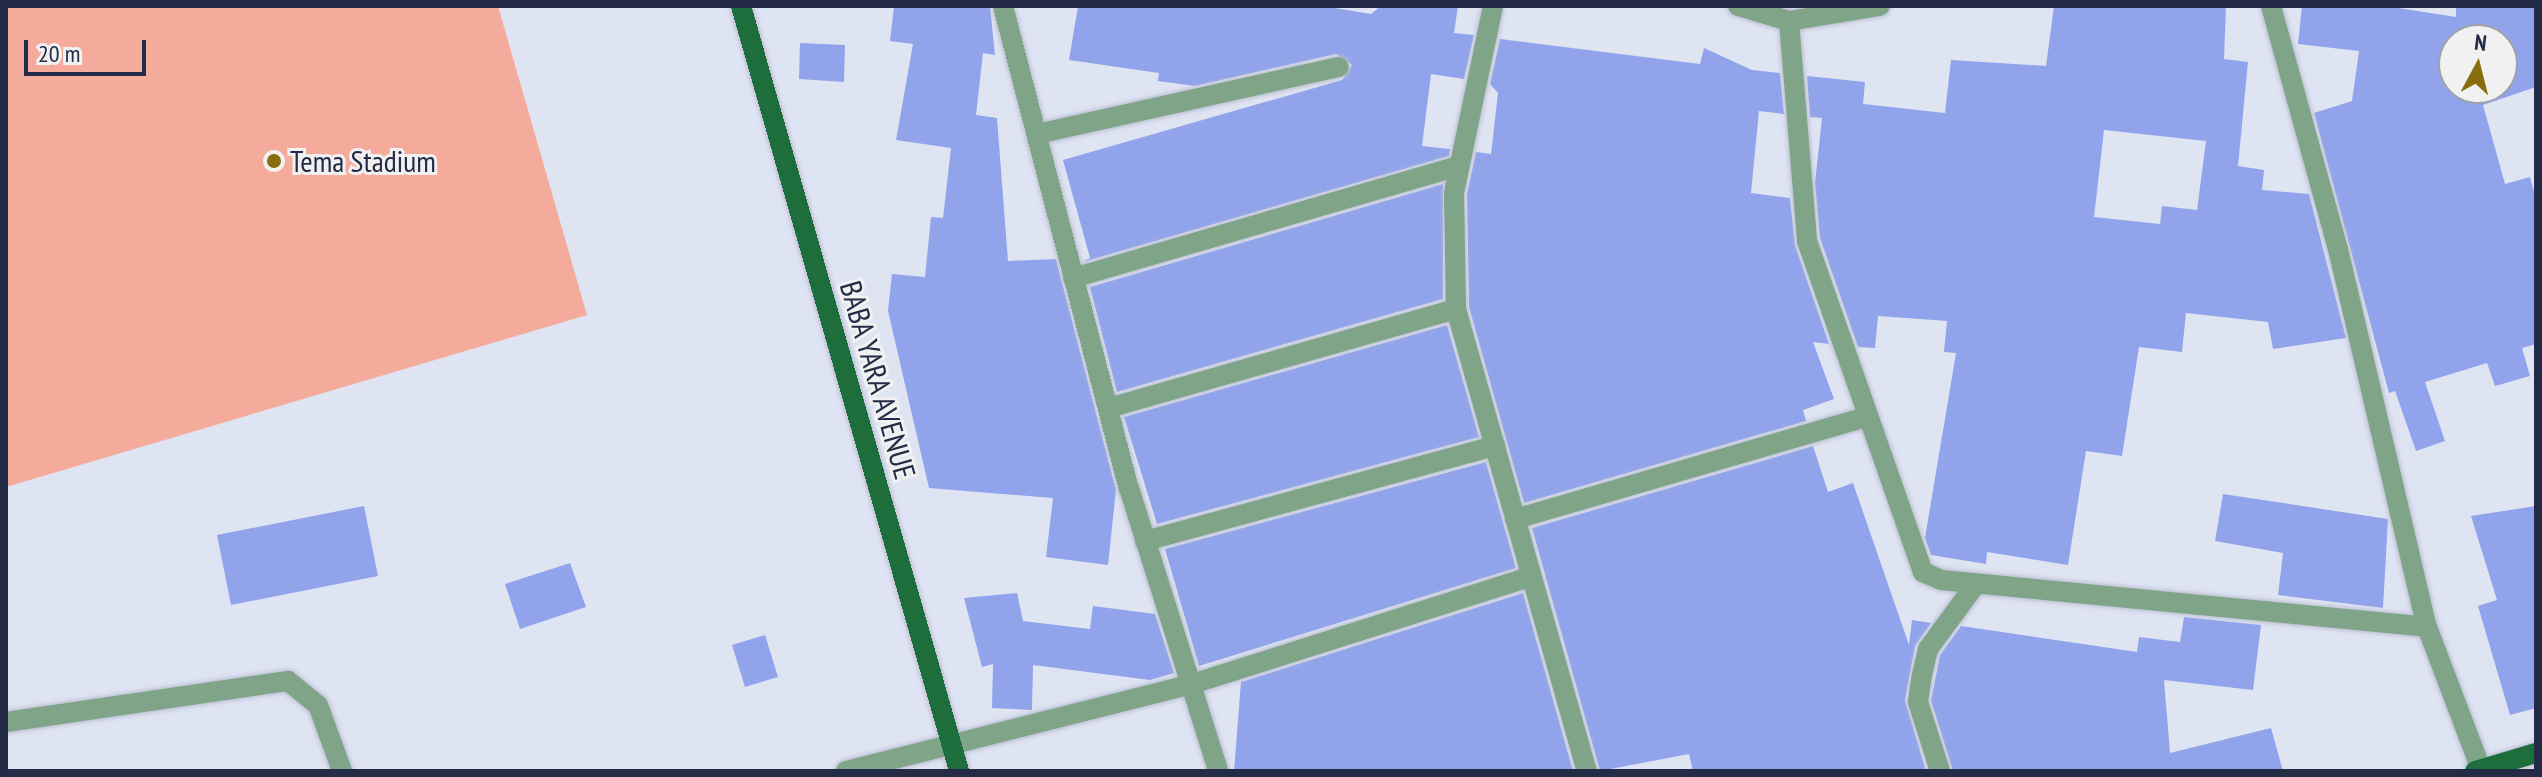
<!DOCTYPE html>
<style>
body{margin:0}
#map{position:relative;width:2542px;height:777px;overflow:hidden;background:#dfe4f3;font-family:"PT Sans Narrow",sans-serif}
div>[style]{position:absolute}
.green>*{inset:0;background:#f5ab9c}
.building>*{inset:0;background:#91a4eb}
.roads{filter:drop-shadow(0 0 2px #babfd1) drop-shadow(0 0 2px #babfd1)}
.minor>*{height:20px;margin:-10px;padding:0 10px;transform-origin:10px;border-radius:10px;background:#7fa488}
.major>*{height:20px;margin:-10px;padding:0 10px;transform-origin:10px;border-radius:10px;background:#1e6d3c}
.dots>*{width:22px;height:22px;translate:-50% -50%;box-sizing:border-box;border:4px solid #f1f1f1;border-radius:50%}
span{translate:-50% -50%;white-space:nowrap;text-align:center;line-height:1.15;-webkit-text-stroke:6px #f1f1f1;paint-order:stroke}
.poi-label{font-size:30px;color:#242b47}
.left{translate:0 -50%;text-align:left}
.street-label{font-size:30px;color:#242b47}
.frame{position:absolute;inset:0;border:8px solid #242b47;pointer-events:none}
.north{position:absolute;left:2438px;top:24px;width:80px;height:80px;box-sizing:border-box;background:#f1f1f1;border:2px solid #9fa2ad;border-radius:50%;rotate:7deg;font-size:22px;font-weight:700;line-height:32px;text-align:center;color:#242b47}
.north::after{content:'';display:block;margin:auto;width:28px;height:36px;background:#876d0c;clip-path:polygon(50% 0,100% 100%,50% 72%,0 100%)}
.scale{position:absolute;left:24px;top:40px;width:122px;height:36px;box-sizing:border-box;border:4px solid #242b47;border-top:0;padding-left:10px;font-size:24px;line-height:28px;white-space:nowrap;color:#242b47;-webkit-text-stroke:6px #f1f1f1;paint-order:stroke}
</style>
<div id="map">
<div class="green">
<div style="clip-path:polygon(6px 6px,498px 6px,587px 315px,6px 487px)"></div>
</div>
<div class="building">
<div style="clip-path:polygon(894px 6px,990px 6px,995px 55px,983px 53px,976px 115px,997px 118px,1008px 261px,1056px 259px,1116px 490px,1108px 565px,1046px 557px,1053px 498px,929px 488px,888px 311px,892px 274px,925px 277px,931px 217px,943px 218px,951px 148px,896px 140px,913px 44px,890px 41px)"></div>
<div style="clip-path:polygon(1078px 6px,1323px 6px,1371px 14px,1381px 6px,1458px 6px,1454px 33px,1474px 35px,1464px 79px,1431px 74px,1422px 146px,1450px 149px,1449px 156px,1083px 262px,1090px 258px,1063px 160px,1342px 80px,1352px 65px,1336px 54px,1195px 86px,1158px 81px,1159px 73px,1069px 60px)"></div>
<div style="clip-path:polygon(evenodd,2054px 6px,2226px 6px,2224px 59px,2248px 62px,2238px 166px,2264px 170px,2262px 190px,2309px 194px,2346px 338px,2273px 349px,2268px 322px,2186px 313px,2182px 352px,2139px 347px,2122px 456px,2086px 451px,2068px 565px,1987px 552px,1986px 564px,1931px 555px,1925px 538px,1956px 353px,1944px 352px,1947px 321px,1878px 316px,1875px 348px,1858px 347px,1820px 238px,1815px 183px,1822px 118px,1810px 117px,1807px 76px,1865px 82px,1863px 104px,1945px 113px,1951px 60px,2046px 66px,2054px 6px,2104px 130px,2206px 141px,2197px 210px,2162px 206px,2160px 224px,2094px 217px,2104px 130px)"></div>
<div style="clip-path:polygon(evenodd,2302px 6px,2385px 6px,2456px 17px,2456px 6px,2536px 6px,2536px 87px,2483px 105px,2505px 184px,2530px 177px,2536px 199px,2536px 344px,2522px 348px,2530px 376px,2495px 386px,2487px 363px,2425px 382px,2445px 441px,2416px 451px,2395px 391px,2389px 393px,2314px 113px,2352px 101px,2359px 51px,2298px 44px,2302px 6px,2454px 40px,2502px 40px,2502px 88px,2454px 88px,2454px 40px)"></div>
<div style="clip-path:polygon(1500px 39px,1700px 64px,1704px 48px,1752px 70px,1780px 73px,1784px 114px,1759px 111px,1751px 193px,1790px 198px,1795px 245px,1829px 344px,1813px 342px,1834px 399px,1803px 410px,1806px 421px,1524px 503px,1469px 307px,1467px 194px,1476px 152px,1491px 154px,1498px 93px,1490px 84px)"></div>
<div style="clip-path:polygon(800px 43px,845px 45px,844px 82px,799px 79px)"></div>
<div style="clip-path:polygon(1443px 184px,1443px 299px,1117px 392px,1090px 287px)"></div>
<div style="clip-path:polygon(1447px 325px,1479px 437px,1157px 524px,1124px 417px)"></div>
<div style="clip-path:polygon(1813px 446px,1828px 492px,1853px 483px,1909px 645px,1912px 620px,1931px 623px,1915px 646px,1905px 700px,1926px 771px,1693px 771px,1689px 754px,1600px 771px,1532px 528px)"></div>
<div style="clip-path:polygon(1486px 462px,1516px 568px,1199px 666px,1165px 549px)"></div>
<div style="clip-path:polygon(2223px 494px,2388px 519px,2383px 608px,2278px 595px,2283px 553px,2215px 541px)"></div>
<div style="clip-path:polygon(364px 506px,378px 576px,231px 605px,217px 535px)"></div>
<div style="clip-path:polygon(2536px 506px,2536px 708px,2510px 715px,2478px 606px,2497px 600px,2471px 516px)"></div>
<div style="clip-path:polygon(570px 563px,586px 607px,520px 629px,505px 584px)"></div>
<div style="clip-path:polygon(1017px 593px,1023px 621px,1090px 629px,1093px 606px,1155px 614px,1174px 673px,1150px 680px,1033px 665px,1032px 710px,992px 708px,993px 664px,982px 667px,964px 598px)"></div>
<div style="clip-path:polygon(1523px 593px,1573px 771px,1234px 771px,1241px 682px)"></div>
<div style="clip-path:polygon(2184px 617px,2261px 625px,2253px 690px,2164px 680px,2170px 753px,2271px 728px,2283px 771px,1953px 771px,1931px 701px,1940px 655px,1961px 626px,2137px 652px,2139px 637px,2180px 642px)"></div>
<div style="clip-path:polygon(765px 635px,778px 677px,745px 687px,732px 645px)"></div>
</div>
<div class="roads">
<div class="minor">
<div style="left:1003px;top:6px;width:498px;rotate:75.4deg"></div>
<div style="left:1129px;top:488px;width:297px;rotate:72.5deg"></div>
<div style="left:1493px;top:6px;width:191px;rotate:101.8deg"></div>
<div style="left:1454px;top:193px;width:116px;rotate:89deg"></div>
<div style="left:1456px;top:309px;width:480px;rotate:74.2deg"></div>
<div style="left:1738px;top:6px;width:53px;rotate:16.4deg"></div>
<div style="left:1789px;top:21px;width:92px;rotate:-9.4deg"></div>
<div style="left:2271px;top:6px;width:252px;rotate:74.6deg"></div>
<div style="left:2338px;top:249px;width:388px;rotate:76.8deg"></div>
<div style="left:2427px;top:627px;width:152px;rotate:69.2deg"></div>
<div style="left:1789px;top:21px;width:221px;rotate:85.3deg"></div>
<div style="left:1807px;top:241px;width:351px;rotate:70.7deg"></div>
<div style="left:1923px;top:572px;width:20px;rotate:24deg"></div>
<div style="left:1941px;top:580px;width:488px;rotate:5.5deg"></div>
<div style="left:1041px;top:133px;width:305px;rotate:-12.5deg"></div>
<div style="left:1073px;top:278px;width:402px;rotate:-16.2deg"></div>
<div style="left:1112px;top:407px;width:358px;rotate:-15.9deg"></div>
<div style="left:1515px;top:519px;width:365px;rotate:-16.2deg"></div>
<div style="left:1145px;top:541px;width:363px;rotate:-15.2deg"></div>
<div style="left:6px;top:722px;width:285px;rotate:-8.3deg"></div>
<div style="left:288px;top:681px;width:38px;rotate:39deg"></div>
<div style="left:318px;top:705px;width:70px;rotate:70deg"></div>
<div style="left:846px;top:771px;width:354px;rotate:-14.1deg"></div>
<div style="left:1189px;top:685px;width:358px;rotate:-17.6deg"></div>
<div style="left:1940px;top:771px;width:72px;rotate:-107.7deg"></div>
<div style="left:1918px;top:702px;width:27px;rotate:-82deg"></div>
<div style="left:1922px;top:675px;width:27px;rotate:-77deg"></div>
<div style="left:1928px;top:649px;width:81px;rotate:-53.6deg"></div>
</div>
<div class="major">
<div style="left:741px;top:6px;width:795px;rotate:74.09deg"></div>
<div style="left:2475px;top:771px;width:64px;rotate:-16.4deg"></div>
</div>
</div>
<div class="dots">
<div style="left:274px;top:161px;background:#876d0c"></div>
</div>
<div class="poi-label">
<span class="left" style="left:290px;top:161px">Tema Stadium</span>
</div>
<div class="street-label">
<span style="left:878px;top:380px;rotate:74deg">BABA YARA AVENUE</span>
</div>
<div class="frame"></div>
<div class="north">N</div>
<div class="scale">20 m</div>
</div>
